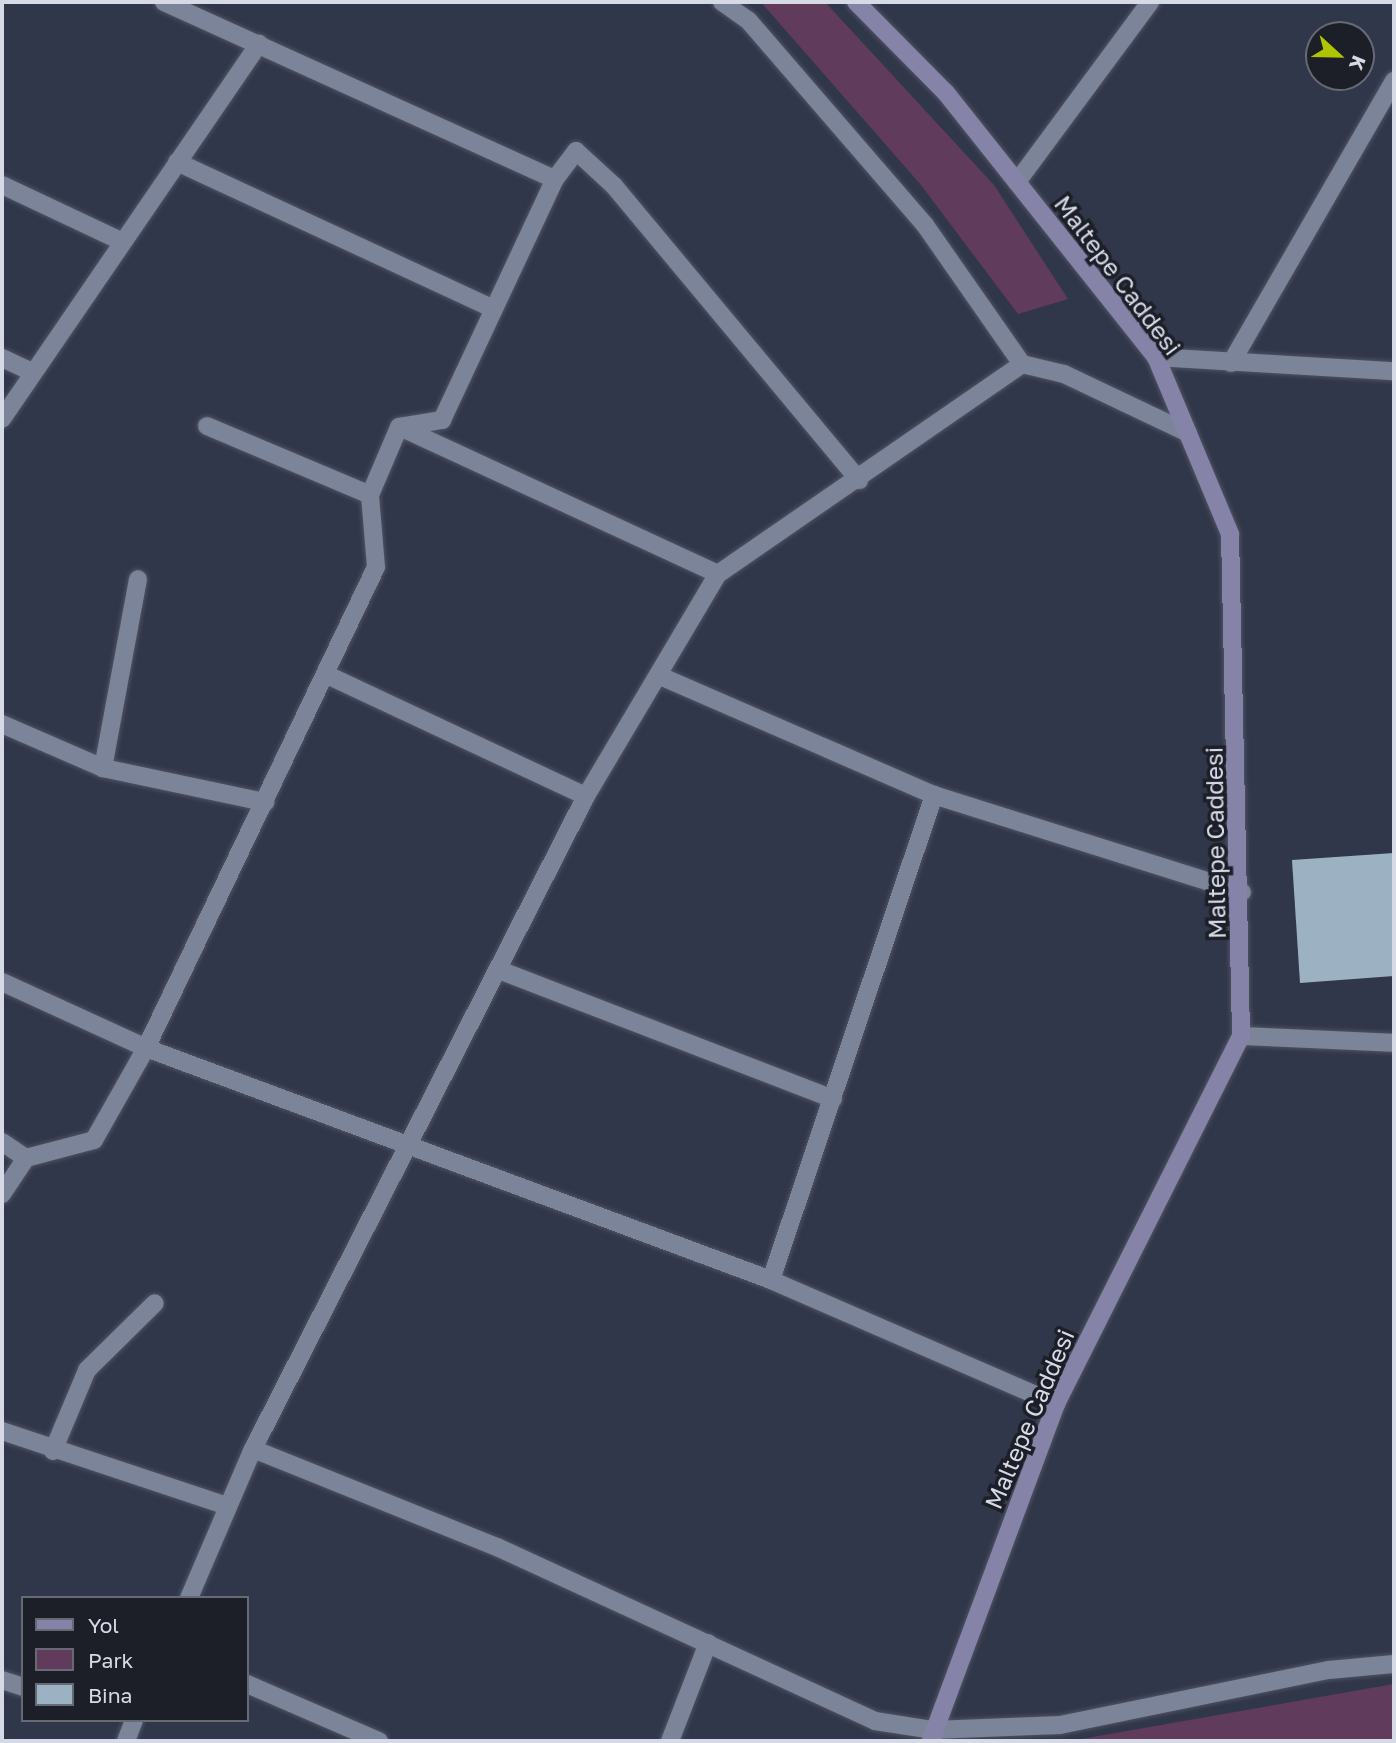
<!DOCTYPE html>
<style>
body{margin:0}
#map{position:relative;width:1396px;height:1743px;overflow:hidden;background:#31374a;font-family:"Golos Text",sans-serif}
div>[style]{position:absolute}
.green>*{inset:0;background:#603b5b}
.building>*{inset:0;background:#9cb2c3}
.roads{filter:drop-shadow(0 0 2px #4e5363) drop-shadow(0 0 2px #4e5363)}
.street>*{height:18px;margin:-9px;padding:0 9px;transform-origin:9px;border-radius:9px;background:#7c849a}
.secondary>*{height:18px;margin:-9px;padding:0 9px;transform-origin:9px;border-radius:9px;background:#8683a8}
span{translate:-50% -50%;white-space:nowrap;text-align:center;line-height:1.15;-webkit-text-stroke:7px #1c1f27;paint-order:stroke}
.street-label{font-size:24px;color:#d6dae7}
.frame{position:absolute;inset:0;border:4px solid #d6dae7;pointer-events:none}
.legend{position:absolute;left:21px;top:1596px;width:228px;height:126px;box-sizing:border-box;background:#1c1f27;border:2px solid #666a74;margin:0;padding:9px 12px;list-style:none;font-size:21px;color:#d6dae7}
.legend li{display:flex;align-items:center;gap:14px;height:35px}
.legend b{width:35px;border:2px solid #666a74}
.north{position:absolute;left:1305px;top:21px;width:70px;height:70px;box-sizing:border-box;background:#1c1f27;border:2px solid #666a74;border-radius:50%;rotate:112deg;font-size:19px;font-weight:700;line-height:28px;text-align:center;color:#d6dae7}
.north::after{content:'';display:block;margin:auto;width:24px;height:32px;background:#b0c501;clip-path:polygon(50% 0,100% 100%,50% 72%,0 100%)}
</style>
<div id="map">
<div class="green">
<div style="clip-path:polygon(761px 2px,825px 2px,994px 185px,1068px 299px,1018px 314px,921px 185px)"></div>
<div style="clip-path:polygon(1394px 1684px,1394px 1741px,1070px 1741px)"></div>
</div>
<div class="building">
<div style="clip-path:polygon(1394px 853px,1394px 976px,1300px 983px,1292px 860px)"></div>
</div>
<div class="roads">
<div class="street">
<div style="left:164px;top:2px;width:429px;rotate:24.4deg"></div>
<div style="left:722px;top:2px;width:32px;rotate:35deg"></div>
<div style="left:748px;top:20px;width:271px;rotate:49.2deg"></div>
<div style="left:925px;top:225px;width:169px;rotate:55.1deg"></div>
<div style="left:177px;top:162px;width:349px;rotate:24.9deg"></div>
<div style="left:1017px;top:182px;width:224px;rotate:-53.5deg"></div>
<div style="left:2px;top:185px;width:132px;rotate:25.2deg"></div>
<div style="left:1156px;top:357px;width:238px;rotate:3.4deg"></div>
<div style="left:2px;top:358px;width:31px;rotate:25deg"></div>
<div style="left:1231px;top:363px;width:326px;rotate:-60deg"></div>
<div style="left:2px;top:419px;width:455px;rotate:-55.6deg"></div>
<div style="left:207px;top:426px;width:177px;rotate:22.9deg"></div>
<div style="left:400px;top:427px;width:350px;rotate:24.8deg"></div>
<div style="left:325px;top:674px;width:288px;rotate:25.1deg"></div>
<div style="left:660px;top:676px;width:299px;rotate:23.5deg"></div>
<div style="left:934px;top:795px;width:323px;rotate:17.5deg"></div>
<div style="left:2px;top:724px;width:110px;rotate:23.5deg"></div>
<div style="left:103px;top:768px;width:166px;rotate:11.9deg"></div>
<div style="left:103px;top:768px;width:192px;rotate:-79.5deg"></div>
<div style="left:499px;top:970px;width:358px;rotate:21.1deg"></div>
<div style="left:2px;top:982px;width:158px;rotate:24.6deg"></div>
<div style="left:146px;top:1048px;width:667px;rotate:20.36deg"></div>
<div style="left:771px;top:1280px;width:311px;rotate:23.5deg"></div>
<div style="left:1241px;top:1036px;width:153px;rotate:2.6deg"></div>
<div style="left:2px;top:1142px;width:29px;rotate:34deg"></div>
<div style="left:2px;top:1194px;width:43px;rotate:-56.3deg"></div>
<div style="left:26px;top:1158px;width:70px;rotate:-14.8deg"></div>
<div style="left:94px;top:1140px;width:106px;rotate:-60.5deg"></div>
<div style="left:146px;top:1048px;width:533px;rotate:-64.44deg"></div>
<div style="left:376px;top:567px;width:72px;rotate:-94.8deg"></div>
<div style="left:370px;top:495px;width:74px;rotate:-66.9deg"></div>
<div style="left:399px;top:427px;width:44px;rotate:-9.2deg"></div>
<div style="left:442px;top:420px;width:266px;rotate:-64.9deg"></div>
<div style="left:555px;top:179px;width:35px;rotate:-53deg"></div>
<div style="left:576px;top:151px;width:52px;rotate:42.6deg"></div>
<div style="left:614px;top:186px;width:383px;rotate:50.2deg"></div>
<div style="left:771px;top:1280px;width:512px;rotate:-71.42deg"></div>
<div style="left:2px;top:1431px;width:235px;rotate:18.4deg"></div>
<div style="left:253px;top:1449px;width:263px;rotate:21.9deg"></div>
<div style="left:497px;top:1547px;width:416px;rotate:24.7deg"></div>
<div style="left:875px;top:1721px;width:59px;rotate:8.8deg"></div>
<div style="left:933px;top:1730px;width:127px;rotate:-2.3deg"></div>
<div style="left:1060px;top:1725px;width:275px;rotate:-11.6deg"></div>
<div style="left:1329px;top:1670px;width:65px;rotate:-5.3deg"></div>
<div style="left:53px;top:1451px;width:88px;rotate:-67.2deg"></div>
<div style="left:87px;top:1370px;width:95px;rotate:-44.6deg"></div>
<div style="left:189px;top:1598px;width:162px;rotate:-66.8deg"></div>
<div style="left:253px;top:1449px;width:733px;rotate:-62.98deg"></div>
<div style="left:586px;top:796px;width:258px;rotate:-59.3deg"></div>
<div style="left:718px;top:574px;width:369px;rotate:-34.6deg"></div>
<div style="left:1022px;top:364px;width:43px;rotate:13.4deg"></div>
<div style="left:1064px;top:374px;width:137px;rotate:25.4deg"></div>
<div style="left:2px;top:1680px;width:22px;rotate:18deg"></div>
<div style="left:247px;top:1684px;width:144px;rotate:23.4deg"></div>
<div style="left:126px;top:1741px;width:22px;rotate:-69deg"></div>
<div style="left:670px;top:1741px;width:105px;rotate:-68.8deg"></div>
</div>
<div class="secondary">
<div style="left:856px;top:2px;width:128px;rotate:45.3deg"></div>
<div style="left:946px;top:93px;width:337px;rotate:51.5deg"></div>
<div style="left:1156px;top:357px;width:192px;rotate:67.3deg"></div>
<div style="left:1230px;top:534px;width:502px;rotate:88.74deg"></div>
<div style="left:1241px;top:1036px;width:412px;rotate:116.7deg"></div>
<div style="left:1056px;top:1404px;width:359px;rotate:110.4deg"></div>
</div>
</div>
<div class="street-label">
<span style="left:1118px;top:275px;rotate:53deg">Maltepe Caddesi</span>
<span style="left:1215px;top:843px;rotate:-91deg">Maltepe Caddesi</span>
<span style="left:1029px;top:1419px;rotate:-67deg">Maltepe Caddesi</span>
</div>
<div class="frame"></div>
<ul class="legend">
<li><b style="height:9px;background:#8683a8"></b>Yol</li>
<li><b style="height:19px;background:#603b5b"></b>Park</li>
<li><b style="height:19px;background:#9cb2c3"></b>Bina</li>
</ul>
<div class="north">K</div>
</div>
